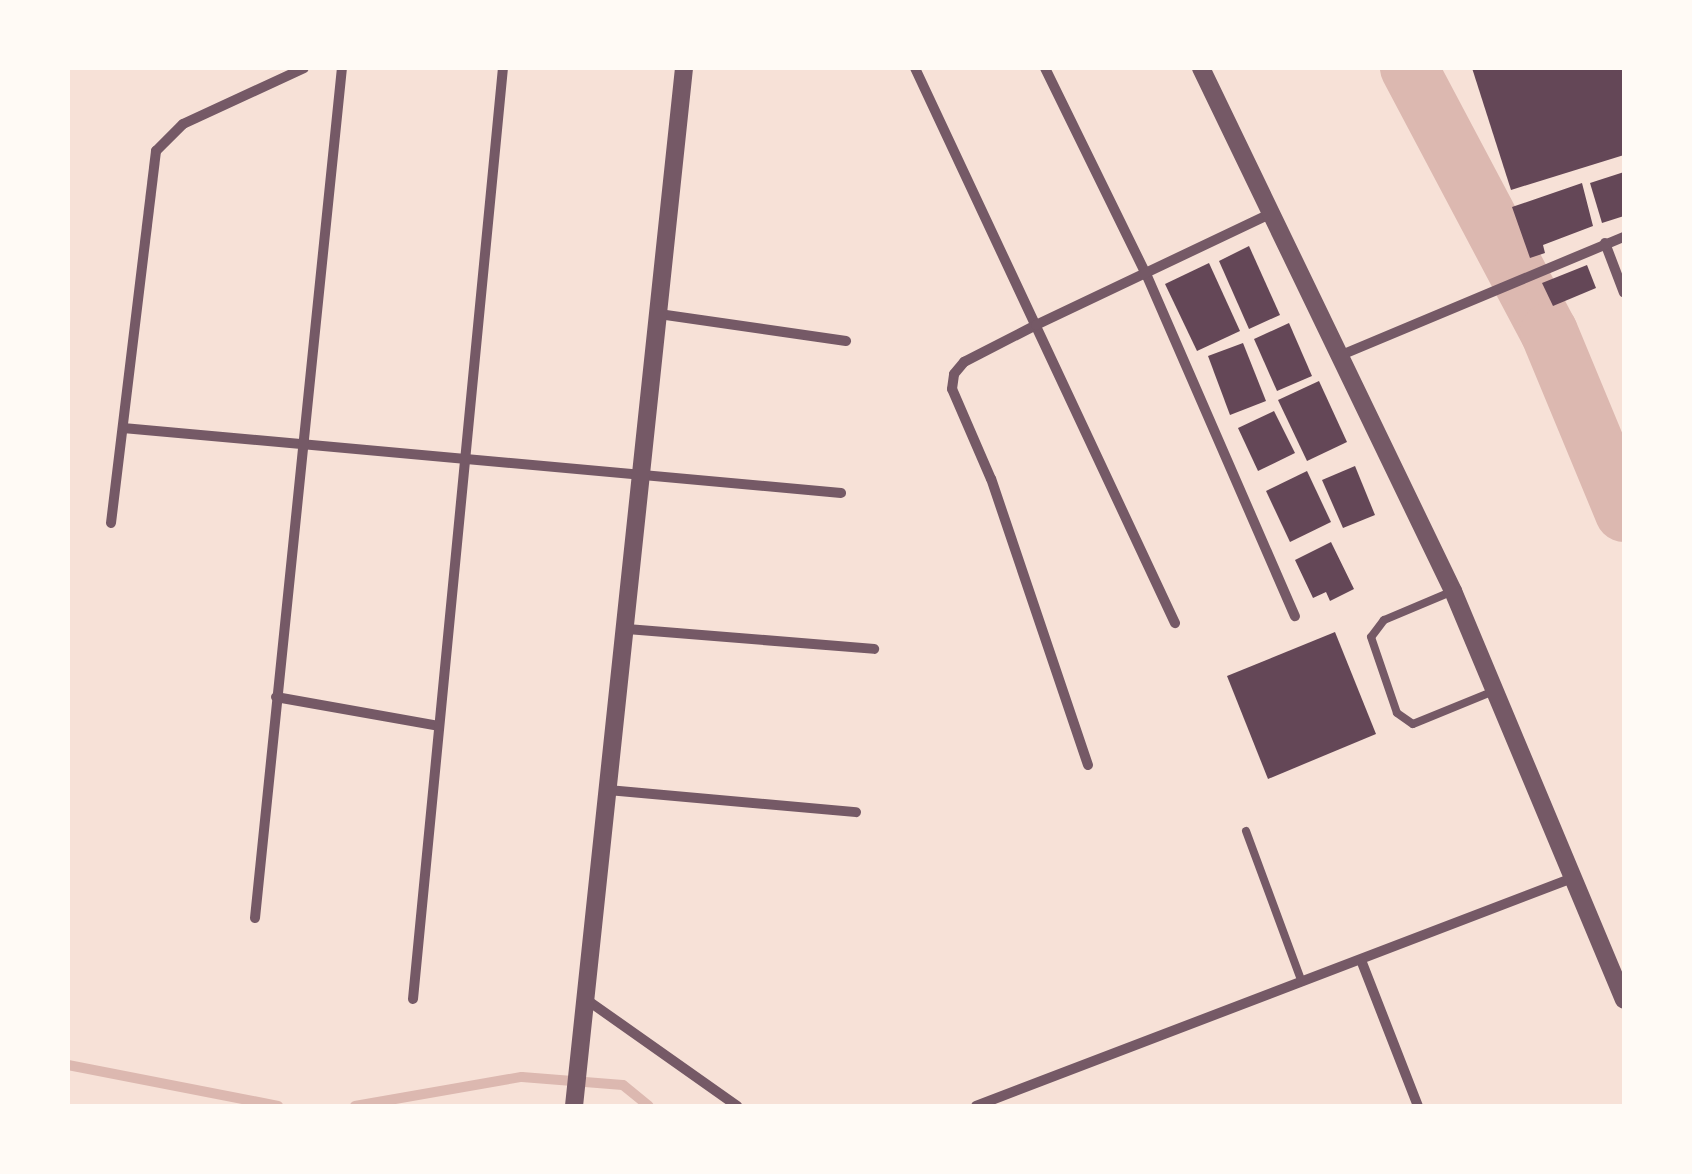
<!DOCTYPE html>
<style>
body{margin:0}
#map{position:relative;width:1692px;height:1174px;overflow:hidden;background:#f7e1d7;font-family:Inter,sans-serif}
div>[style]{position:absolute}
.stream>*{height:10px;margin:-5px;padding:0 5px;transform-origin:5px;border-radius:5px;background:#dcb8b0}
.river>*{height:58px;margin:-29px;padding:0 29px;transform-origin:29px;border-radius:29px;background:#dcb8b0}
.building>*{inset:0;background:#644757}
.service>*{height:8px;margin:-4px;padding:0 4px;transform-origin:4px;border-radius:4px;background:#755966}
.minor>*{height:10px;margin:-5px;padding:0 5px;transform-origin:5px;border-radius:5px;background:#755966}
.tertiary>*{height:18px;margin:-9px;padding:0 9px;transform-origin:9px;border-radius:9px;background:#755966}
span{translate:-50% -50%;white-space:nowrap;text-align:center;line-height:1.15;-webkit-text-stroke:10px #fffaf5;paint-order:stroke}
.frame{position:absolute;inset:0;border:70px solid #fffaf5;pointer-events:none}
</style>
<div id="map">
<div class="stream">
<div style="left:68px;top:1065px;width:214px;rotate:11deg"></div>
<div style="left:355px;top:1106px;width:169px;rotate:-9.9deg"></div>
<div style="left:522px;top:1077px;width:101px;rotate:4.5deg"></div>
<div style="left:623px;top:1085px;width:33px;rotate:39deg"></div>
</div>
<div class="river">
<div style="left:1409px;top:68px;width:299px;rotate:62.1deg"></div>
<div style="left:1549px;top:332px;width:196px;rotate:67.5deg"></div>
</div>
<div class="building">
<div style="clip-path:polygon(1472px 68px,1624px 68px,1624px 155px,1511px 190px)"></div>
<div style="clip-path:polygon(1624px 172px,1624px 216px,1602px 223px,1590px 183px)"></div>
<div style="clip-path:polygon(1582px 183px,1593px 226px,1543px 245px,1545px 253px,1530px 258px,1512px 207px)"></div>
<div style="clip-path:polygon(1249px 246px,1280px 315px,1249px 329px,1219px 261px)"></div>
<div style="clip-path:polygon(1209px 263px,1240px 331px,1197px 351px,1165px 284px)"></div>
<div style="clip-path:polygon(1587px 265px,1596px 288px,1553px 306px,1542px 283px)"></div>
<div style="clip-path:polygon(1289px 323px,1312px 376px,1277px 391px,1254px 339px)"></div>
<div style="clip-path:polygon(1243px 343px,1266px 401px,1230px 415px,1208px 356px)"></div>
<div style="clip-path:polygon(1319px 381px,1347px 442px,1307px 461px,1278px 400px)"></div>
<div style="clip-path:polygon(1274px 411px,1295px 453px,1258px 471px,1238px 428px)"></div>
<div style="clip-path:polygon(1355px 466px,1375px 515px,1343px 528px,1322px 480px)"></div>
<div style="clip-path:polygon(1307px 471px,1331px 522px,1290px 542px,1266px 491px)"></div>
<div style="clip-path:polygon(1331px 542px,1354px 589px,1330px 601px,1326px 592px,1313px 598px,1295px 560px)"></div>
<div style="clip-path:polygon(1335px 632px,1376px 734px,1268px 779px,1227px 676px)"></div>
</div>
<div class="service">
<div style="left:1453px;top:591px;width:75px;rotate:157.2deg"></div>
<div style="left:1384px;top:620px;width:21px;rotate:127deg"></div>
<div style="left:1371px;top:637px;width:80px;rotate:71.1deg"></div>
<div style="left:1397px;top:713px;width:19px;rotate:35deg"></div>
<div style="left:1413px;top:724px;width:87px;rotate:-22.2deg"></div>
<div style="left:1246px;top:831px;width:161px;rotate:69.7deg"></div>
</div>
<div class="minor">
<div style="left:915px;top:68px;width:613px;rotate:64.9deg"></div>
<div style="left:1045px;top:68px;width:232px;rotate:63.9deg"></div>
<div style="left:1147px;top:276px;width:371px;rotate:66.5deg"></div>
<div style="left:1605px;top:243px;width:53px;rotate:69.2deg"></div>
<div style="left:659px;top:314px;width:189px;rotate:8.2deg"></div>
<div style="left:1339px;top:356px;width:309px;rotate:-22.7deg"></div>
<div style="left:123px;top:428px;width:721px;rotate:5.17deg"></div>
<div style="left:111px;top:523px;width:375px;rotate:-83.1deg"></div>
<div style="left:156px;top:151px;width:38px;rotate:-45deg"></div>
<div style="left:183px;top:124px;width:133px;rotate:-24.8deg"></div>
<div style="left:627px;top:629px;width:248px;rotate:4.6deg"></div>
<div style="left:276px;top:697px;width:165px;rotate:10.1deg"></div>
<div style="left:1088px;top:765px;width:302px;rotate:-108.7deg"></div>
<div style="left:991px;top:479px;width:98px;rotate:-113.4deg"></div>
<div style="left:952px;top:389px;width:15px;rotate:-82deg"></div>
<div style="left:954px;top:374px;width:16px;rotate:-50deg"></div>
<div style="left:964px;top:362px;width:81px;rotate:-27.2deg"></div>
<div style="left:1036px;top:325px;width:261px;rotate:-25.4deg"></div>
<div style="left:608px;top:790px;width:249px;rotate:5.1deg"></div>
<div style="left:255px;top:918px;width:854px;rotate:-84.16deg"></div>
<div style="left:1361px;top:960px;width:157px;rotate:68.7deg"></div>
<div style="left:413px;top:999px;width:935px;rotate:-84.48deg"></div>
<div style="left:587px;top:1000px;width:184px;rotate:35.2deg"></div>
<div style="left:976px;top:1106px;width:641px;rotate:-20.92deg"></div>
</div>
<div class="tertiary">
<div style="left:1201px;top:68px;width:581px;rotate:64.27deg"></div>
<div style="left:1453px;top:591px;width:443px;rotate:67.3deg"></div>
<div style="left:574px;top:1106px;width:1044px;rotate:-83.95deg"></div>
</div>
<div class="frame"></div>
</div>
